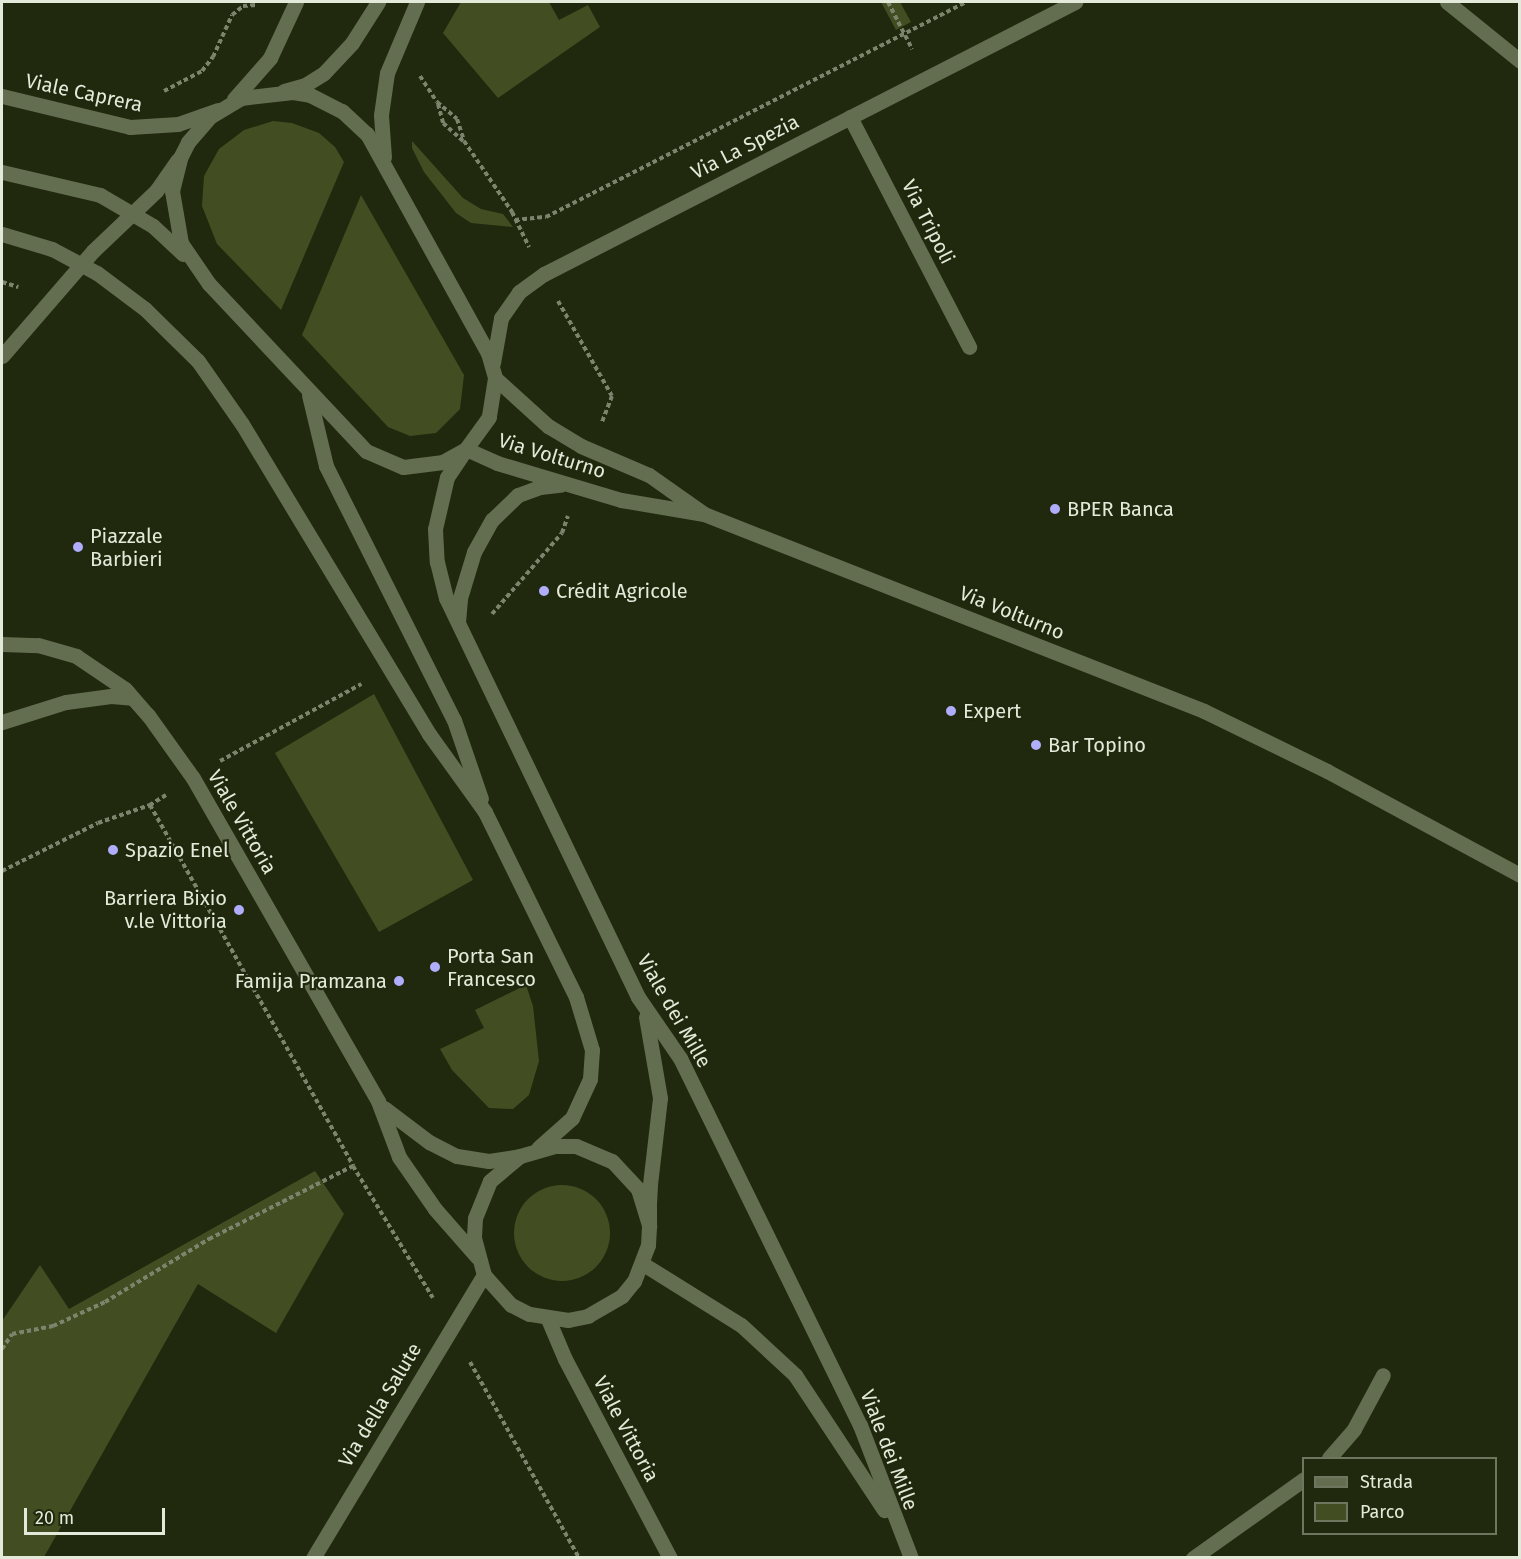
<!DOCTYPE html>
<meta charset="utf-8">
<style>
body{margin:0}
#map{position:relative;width:1521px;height:1559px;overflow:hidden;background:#20280d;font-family:"Fira Sans",sans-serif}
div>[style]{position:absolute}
.green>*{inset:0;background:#424e22}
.round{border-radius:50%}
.path>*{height:4px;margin-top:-2px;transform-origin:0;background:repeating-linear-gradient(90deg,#7d846e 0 4.5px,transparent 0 7.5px)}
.lane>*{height:15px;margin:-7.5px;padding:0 7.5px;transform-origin:7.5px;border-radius:7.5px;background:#636d4f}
.street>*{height:15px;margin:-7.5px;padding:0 7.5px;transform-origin:7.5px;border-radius:7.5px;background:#636d4f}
.secondary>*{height:15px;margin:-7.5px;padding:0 7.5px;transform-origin:7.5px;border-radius:7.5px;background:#636d4f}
.dots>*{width:16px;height:16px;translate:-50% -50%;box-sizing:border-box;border:3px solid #20280d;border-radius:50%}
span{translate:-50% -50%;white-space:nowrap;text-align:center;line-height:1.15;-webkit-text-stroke:4.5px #20280d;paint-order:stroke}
.street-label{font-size:20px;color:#e4eada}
.poi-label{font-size:20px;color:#e4eada}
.left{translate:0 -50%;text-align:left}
.right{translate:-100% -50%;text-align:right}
.frame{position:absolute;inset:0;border:3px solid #e4eada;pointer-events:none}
.legend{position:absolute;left:1302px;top:1457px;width:195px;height:78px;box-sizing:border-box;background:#20280d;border:2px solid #6e765f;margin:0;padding:8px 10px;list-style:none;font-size:18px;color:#e4eada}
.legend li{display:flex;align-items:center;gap:12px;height:30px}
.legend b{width:30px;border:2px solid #6e765f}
.scale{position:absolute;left:24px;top:1508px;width:141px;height:27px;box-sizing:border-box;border:3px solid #e4eada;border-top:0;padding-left:8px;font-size:18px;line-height:21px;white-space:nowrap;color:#e4eada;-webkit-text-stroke:4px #20280d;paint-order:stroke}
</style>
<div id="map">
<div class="green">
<div style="clip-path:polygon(461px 2px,549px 2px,559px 20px,588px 5px,600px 27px,498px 98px,443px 33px)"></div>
<div style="clip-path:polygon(881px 2px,900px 2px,911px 22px,896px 30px)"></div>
<div style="clip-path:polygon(273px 121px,292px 123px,319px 133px,335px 147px,344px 162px,281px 310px,217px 244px,202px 206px,204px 176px,219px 149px,244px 130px)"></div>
<div style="clip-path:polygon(412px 141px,463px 198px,481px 209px,503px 214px,513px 227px,471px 223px,456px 213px,424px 172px,412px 148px)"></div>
<div style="clip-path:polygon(361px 195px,464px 375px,460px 409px,436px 433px,410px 436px,388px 427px,302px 335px)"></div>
<div style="clip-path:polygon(374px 694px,473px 880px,379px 932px,275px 753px)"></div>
<div style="clip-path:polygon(526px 985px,533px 1006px,539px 1061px,529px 1095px,513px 1109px,489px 1108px,452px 1070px,440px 1049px,484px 1028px,475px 1010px)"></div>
<div style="clip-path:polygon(315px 1171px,344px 1214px,276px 1333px,198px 1284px,44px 1557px,2px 1557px,2px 1321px,40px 1265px,69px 1309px)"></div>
<div class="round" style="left:514px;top:1185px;width:96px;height:96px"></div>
</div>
<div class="path">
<div style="left:888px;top:2px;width:53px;rotate:62.9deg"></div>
<div style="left:420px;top:76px;width:31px;rotate:57deg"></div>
<div style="left:437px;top:102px;width:26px;rotate:40deg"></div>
<div style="left:457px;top:119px;width:23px;rotate:72deg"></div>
<div style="left:464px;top:141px;width:86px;rotate:55.9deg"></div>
<div style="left:512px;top:212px;width:39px;rotate:64deg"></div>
<div style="left:164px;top:91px;width:43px;rotate:-27.8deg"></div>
<div style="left:202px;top:71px;width:18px;rotate:-52deg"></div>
<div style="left:213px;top:57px;width:46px;rotate:-65.7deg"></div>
<div style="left:232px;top:15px;width:14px;rotate:-39deg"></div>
<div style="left:243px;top:6px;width:15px;rotate:-4deg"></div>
<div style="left:438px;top:104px;width:20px;rotate:75deg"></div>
<div style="left:443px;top:123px;width:27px;rotate:42deg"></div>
<div style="left:515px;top:220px;width:31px;rotate:-6deg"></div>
<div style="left:546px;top:217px;width:472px;rotate:-27.1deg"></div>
<div style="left:2px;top:282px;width:17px;rotate:17deg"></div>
<div style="left:558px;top:301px;width:109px;rotate:60.4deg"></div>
<div style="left:612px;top:396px;width:28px;rotate:111deg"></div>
<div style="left:492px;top:614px;width:107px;rotate:-49.2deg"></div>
<div style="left:562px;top:533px;width:18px;rotate:-71deg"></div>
<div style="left:220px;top:761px;width:161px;rotate:-28.6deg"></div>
<div style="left:166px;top:795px;width:19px;rotate:148deg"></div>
<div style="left:150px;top:805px;width:414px;rotate:60.6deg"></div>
<div style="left:353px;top:1166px;width:154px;rotate:58.8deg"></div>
<div style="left:2px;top:871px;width:107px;rotate:-26.6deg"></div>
<div style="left:98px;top:823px;width:55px;rotate:-19.1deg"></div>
<div style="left:2px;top:1349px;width:18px;rotate:-56deg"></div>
<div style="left:12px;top:1334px;width:42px;rotate:-11deg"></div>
<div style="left:53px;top:1326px;width:57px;rotate:-24.8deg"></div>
<div style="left:105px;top:1302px;width:122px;rotate:-31.2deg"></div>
<div style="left:209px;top:1239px;width:161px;rotate:-26.9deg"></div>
<div style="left:470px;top:1362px;width:224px;rotate:60.9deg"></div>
</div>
<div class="lane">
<div style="left:284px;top:91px;width:22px;rotate:-16deg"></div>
<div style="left:305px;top:85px;width:22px;rotate:-32deg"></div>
<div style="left:324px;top:73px;width:41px;rotate:-47deg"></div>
<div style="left:352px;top:43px;width:49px;rotate:-57.6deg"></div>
<div style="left:2px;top:96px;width:132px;rotate:13.6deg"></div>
<div style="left:130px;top:127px;width:48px;rotate:-3.6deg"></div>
<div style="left:178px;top:124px;width:42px;rotate:-19.3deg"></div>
<div style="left:2px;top:356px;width:139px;rotate:-49.1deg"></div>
<div style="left:93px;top:251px;width:87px;rotate:-43.6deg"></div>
<div style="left:156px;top:191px;width:38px;rotate:-55deg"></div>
<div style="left:495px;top:378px;width:72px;rotate:42.2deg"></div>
<div style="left:548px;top:426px;width:39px;rotate:31deg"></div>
<div style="left:581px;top:446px;width:74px;rotate:23.1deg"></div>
<div style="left:649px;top:475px;width:67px;rotate:35.3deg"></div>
</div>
<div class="street">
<div style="left:1447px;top:2px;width:94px;rotate:38.9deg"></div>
<div style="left:850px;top:117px;width:259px;rotate:62.6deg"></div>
<div style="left:2px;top:644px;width:36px;rotate:2deg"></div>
<div style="left:38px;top:645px;width:40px;rotate:16deg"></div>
<div style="left:76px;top:656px;width:59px;rotate:34deg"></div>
<div style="left:125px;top:689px;width:35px;rotate:49deg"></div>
<div style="left:148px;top:715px;width:77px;rotate:54.5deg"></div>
<div style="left:193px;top:778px;width:372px;rotate:60.2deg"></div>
<div style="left:378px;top:1101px;width:60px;rotate:69.4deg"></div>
<div style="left:399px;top:1157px;width:63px;rotate:55.3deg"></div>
<div style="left:435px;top:1209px;width:64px;rotate:48.8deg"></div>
<div style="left:2px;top:722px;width:67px;rotate:-17.4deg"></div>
<div style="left:66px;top:702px;width:45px;rotate:-7.6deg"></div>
<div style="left:111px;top:696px;width:21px;rotate:5deg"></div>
<div style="left:384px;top:1108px;width:56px;rotate:37.1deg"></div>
<div style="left:429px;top:1142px;width:31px;rotate:27deg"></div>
<div style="left:457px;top:1156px;width:32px;rotate:9deg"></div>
<div style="left:489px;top:1161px;width:31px;rotate:-9deg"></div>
<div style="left:1329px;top:1458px;width:38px;rotate:-49deg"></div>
<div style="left:1354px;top:1429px;width:61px;rotate:-61.8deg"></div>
<div style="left:313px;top:1558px;width:331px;rotate:-58.9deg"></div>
<div style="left:1193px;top:1558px;width:136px;rotate:-35.4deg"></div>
</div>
<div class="secondary">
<div style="left:293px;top:92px;width:17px;rotate:10deg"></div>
<div style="left:310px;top:95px;width:36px;rotate:27deg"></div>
<div style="left:342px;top:111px;width:34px;rotate:43deg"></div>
<div style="left:367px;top:134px;width:250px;rotate:61.1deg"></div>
<div style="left:488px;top:353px;width:26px;rotate:74deg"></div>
<div style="left:495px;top:378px;width:39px;rotate:99deg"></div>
<div style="left:489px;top:417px;width:39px;rotate:126deg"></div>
<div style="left:466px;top:449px;width:26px;rotate:151deg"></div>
<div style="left:443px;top:462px;width:40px;rotate:172.9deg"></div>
<div style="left:403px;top:467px;width:40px;rotate:-156.6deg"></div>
<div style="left:366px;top:451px;width:229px;rotate:-133.2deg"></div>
<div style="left:209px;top:284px;width:50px;rotate:-124.3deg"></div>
<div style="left:181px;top:243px;width:53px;rotate:-99.8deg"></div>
<div style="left:172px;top:191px;width:34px;rotate:-76deg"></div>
<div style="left:180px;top:158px;width:18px;rotate:-63deg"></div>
<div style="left:188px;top:142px;width:35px;rotate:-49deg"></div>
<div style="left:211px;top:116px;width:35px;rotate:-31deg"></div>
<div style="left:241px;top:98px;width:52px;rotate:-6.6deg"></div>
<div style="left:234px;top:99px;width:55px;rotate:-48.7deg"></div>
<div style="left:270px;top:58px;width:62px;rotate:-65.1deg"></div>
<div style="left:384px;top:157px;width:42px;rotate:-94.1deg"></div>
<div style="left:381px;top:115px;width:42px;rotate:-81.9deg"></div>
<div style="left:387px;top:73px;width:77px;rotate:-67.1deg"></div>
<div style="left:2px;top:172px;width:101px;rotate:13.2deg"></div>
<div style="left:100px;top:195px;width:61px;rotate:30.3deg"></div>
<div style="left:153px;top:226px;width:41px;rotate:43deg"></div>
<div style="left:2px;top:234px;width:52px;rotate:16.7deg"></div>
<div style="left:52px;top:249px;width:51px;rotate:28.1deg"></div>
<div style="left:97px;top:273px;width:60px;rotate:36.9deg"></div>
<div style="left:145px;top:309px;width:74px;rotate:44.5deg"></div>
<div style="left:198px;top:361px;width:77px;rotate:55.1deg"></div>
<div style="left:242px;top:424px;width:362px;rotate:58.9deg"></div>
<div style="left:429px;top:734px;width:96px;rotate:54.3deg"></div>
<div style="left:485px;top:812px;width:206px;rotate:63.8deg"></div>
<div style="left:576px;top:997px;width:55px;rotate:73.2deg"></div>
<div style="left:592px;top:1050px;width:29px;rotate:94deg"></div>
<div style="left:590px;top:1079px;width:43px;rotate:114.8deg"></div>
<div style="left:572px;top:1118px;width:45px;rotate:138.6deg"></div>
<div style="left:493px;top:363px;width:46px;rotate:-79.9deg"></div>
<div style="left:501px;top:318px;width:32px;rotate:-55deg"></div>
<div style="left:519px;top:292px;width:31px;rotate:-36deg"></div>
<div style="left:544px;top:274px;width:597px;rotate:-27.12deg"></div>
<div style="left:309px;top:395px;width:73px;rotate:76.5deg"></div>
<div style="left:326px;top:466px;width:284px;rotate:63.3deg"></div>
<div style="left:454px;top:720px;width:83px;rotate:71.1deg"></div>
<div style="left:466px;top:449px;width:34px;rotate:124deg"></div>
<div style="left:447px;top:477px;width:53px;rotate:103deg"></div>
<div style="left:435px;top:529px;width:33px;rotate:87deg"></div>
<div style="left:437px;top:562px;width:37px;rotate:76deg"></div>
<div style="left:446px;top:598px;width:443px;rotate:64.3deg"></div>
<div style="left:638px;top:997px;width:74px;rotate:55.5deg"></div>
<div style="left:680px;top:1058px;width:409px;rotate:63.9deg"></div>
<div style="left:860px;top:1425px;width:142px;rotate:69deg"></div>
<div style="left:466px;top:449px;width:34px;rotate:24deg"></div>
<div style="left:497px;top:463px;width:129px;rotate:16.6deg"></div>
<div style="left:621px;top:500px;width:84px;rotate:9.6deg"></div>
<div style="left:704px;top:514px;width:537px;rotate:21.5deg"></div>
<div style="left:1204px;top:711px;width:137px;rotate:26deg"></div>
<div style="left:1327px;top:771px;width:219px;rotate:28.3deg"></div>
<div style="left:458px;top:622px;width:24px;rotate:-85deg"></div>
<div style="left:460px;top:598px;width:48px;rotate:-73.1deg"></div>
<div style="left:474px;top:552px;width:37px;rotate:-61deg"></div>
<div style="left:492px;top:520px;width:36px;rotate:-44deg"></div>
<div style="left:518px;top:495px;width:23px;rotate:-20deg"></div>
<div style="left:540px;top:487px;width:20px;rotate:-6deg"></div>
<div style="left:646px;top:1017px;width:82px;rotate:80.2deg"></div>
<div style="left:660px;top:1098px;width:88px;rotate:96.6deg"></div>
<div style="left:650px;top:1185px;width:22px;rotate:93deg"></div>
<div style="left:649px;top:1207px;width:19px;rotate:90deg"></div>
<div style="left:649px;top:1226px;width:19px;rotate:93deg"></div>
<div style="left:648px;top:1245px;width:39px;rotate:111deg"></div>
<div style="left:634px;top:1281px;width:19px;rotate:129deg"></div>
<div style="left:622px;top:1296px;width:39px;rotate:150deg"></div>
<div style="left:588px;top:1316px;width:20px;rotate:169deg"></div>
<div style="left:568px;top:1320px;width:39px;rotate:-171deg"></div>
<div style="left:529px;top:1314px;width:20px;rotate:-153deg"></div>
<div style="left:511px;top:1305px;width:40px;rotate:-132deg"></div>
<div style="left:484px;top:1275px;width:39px;rotate:-105deg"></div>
<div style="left:474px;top:1237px;width:19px;rotate:-87deg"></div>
<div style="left:475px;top:1218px;width:40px;rotate:-68deg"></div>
<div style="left:490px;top:1181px;width:39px;rotate:-40deg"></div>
<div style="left:520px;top:1156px;width:37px;rotate:-16deg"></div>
<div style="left:556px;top:1146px;width:20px"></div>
<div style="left:576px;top:1146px;width:39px;rotate:23deg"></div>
<div style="left:612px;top:1161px;width:38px;rotate:47deg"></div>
<div style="left:638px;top:1189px;width:39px;rotate:73deg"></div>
<div style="left:643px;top:1264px;width:115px;rotate:31.9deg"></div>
<div style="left:741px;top:1325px;width:74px;rotate:42.8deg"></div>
<div style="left:795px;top:1375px;width:162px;rotate:56.6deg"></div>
<div style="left:548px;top:1319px;width:43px;rotate:67deg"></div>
<div style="left:565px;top:1359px;width:225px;rotate:62.2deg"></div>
</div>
<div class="dots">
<div style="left:1055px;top:509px;background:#b0aefa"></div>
<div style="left:78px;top:547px;background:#b0aefa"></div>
<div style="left:544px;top:591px;background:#b0aefa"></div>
<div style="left:951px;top:711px;background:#b0aefa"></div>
<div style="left:1036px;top:745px;background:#b0aefa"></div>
<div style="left:113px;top:850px;background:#b0aefa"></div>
<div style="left:239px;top:910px;background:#b0aefa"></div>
<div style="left:435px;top:967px;background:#b0aefa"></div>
<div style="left:399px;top:981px;background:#b0aefa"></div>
</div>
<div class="street-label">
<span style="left:84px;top:93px;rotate:12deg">Viale Caprera</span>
<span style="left:745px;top:147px;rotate:-27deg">Via La Spezia</span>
<span style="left:928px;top:222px;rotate:63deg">Via Tripoli</span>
<span style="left:552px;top:456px;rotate:17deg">Via Volturno</span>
<span style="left:1012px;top:613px;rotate:22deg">Via Volturno</span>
<span style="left:242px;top:822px;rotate:60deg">Viale Vittoria</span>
<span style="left:674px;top:1011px;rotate:60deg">Viale dei Mille</span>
<span style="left:380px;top:1405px;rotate:-59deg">Via della Salute</span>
<span style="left:626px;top:1429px;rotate:62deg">Viale Vittoria</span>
<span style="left:889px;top:1450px;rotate:69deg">Viale dei Mille</span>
</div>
<div class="poi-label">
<span class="left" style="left:1067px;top:509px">BPER Banca</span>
<span class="left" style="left:90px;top:548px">Piazzale<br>Barbieri</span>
<span class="left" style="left:556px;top:591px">Crédit Agricole</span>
<span class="left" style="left:963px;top:711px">Expert</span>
<span class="left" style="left:1048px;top:745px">Bar Topino</span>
<span class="left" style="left:125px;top:850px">Spazio Enel</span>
<span class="right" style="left:227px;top:910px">Barriera Bixio<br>v.le Vittoria</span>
<span class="left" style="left:447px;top:968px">Porta San<br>Francesco</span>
<span class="right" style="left:387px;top:981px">Famija Pramzana</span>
</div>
<div class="frame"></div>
<ul class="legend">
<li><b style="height:8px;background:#636d4f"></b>Strada</li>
<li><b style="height:16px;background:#424e22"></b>Parco</li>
</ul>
<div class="scale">20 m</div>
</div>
